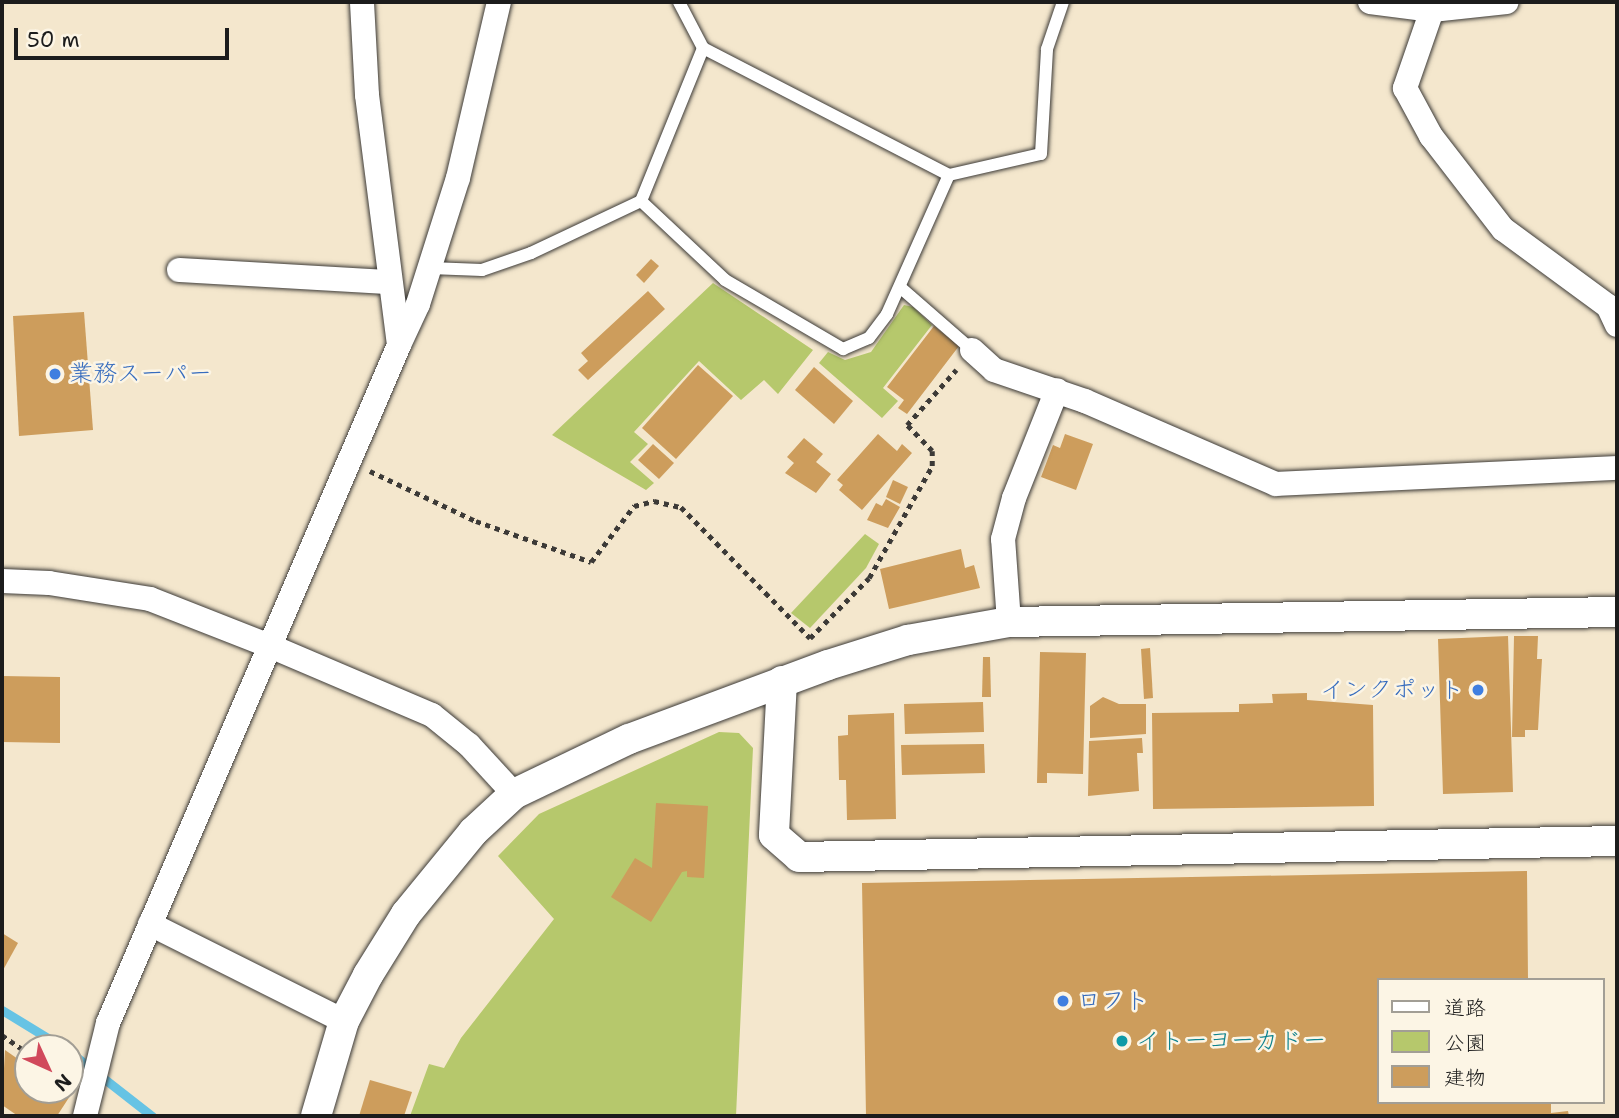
<!DOCTYPE html>
<meta charset="utf-8">
<style>
body{margin:0}
#map{position:relative;width:1619px;height:1118px;overflow:hidden;background:#f4e7cd;font-family:"Shantell Sans","Klee One",sans-serif}
div>[style]{position:absolute}
.green>*{inset:0;background:#b6c86c}
.stream>*{height:9px;margin:-4.5px;padding:0 4.5px;transform-origin:4.5px;border-radius:4.5px;background:#66c3e4}
.building>*{inset:0;background:#cd9d5c}
.path>*{height:4.5px;margin-top:-2.25px;transform-origin:0;background:repeating-linear-gradient(90deg,#3c3a37 0 5px,transparent 0 10px)}
.roads{filter:drop-shadow(0 0 2px #3c3a37) drop-shadow(0 0 2px #3c3a37)}
.service>*{height:12px;margin:-6px;padding:0 6px;transform-origin:6px;border-radius:6px;background:#fff}
.minor>*{height:24px;margin:-12px;padding:0 12px;transform-origin:12px;border-radius:12px;background:#fff}
.tertiary>*{height:30px;margin:-15px;padding:0 15px;transform-origin:15px;border-radius:15px;background:#fff}
.dots>*{width:19px;height:19px;translate:-50% -50%;box-sizing:border-box;border:4px solid #fcf5e5;border-radius:50%}
span{translate:-50% -50%;white-space:nowrap;text-align:center;line-height:1.15;-webkit-text-stroke:5px #fcf5e5;paint-order:stroke}
.shop-label{font-size:24px;color:#366cbe}
.left{translate:0 -50%;text-align:left}
.right{translate:-100% -50%;text-align:right}
.culture-label{font-size:24px;color:#0d838f}
.frame{position:absolute;inset:0;border:4px solid #1c1c1c;pointer-events:none}
.legend{position:absolute;left:1377px;top:978px;width:228px;height:126px;box-sizing:border-box;background:#fcf5e5;border:2px solid #a29e95;margin:0;padding:9px 12px;list-style:none;font-size:21px;color:#1c1c1c}
.legend li{display:flex;align-items:center;gap:14px;height:35px}
.legend b{width:35px;border:2px solid #a29e95}
.north{position:absolute;left:14px;top:1034px;width:70px;height:70px;box-sizing:border-box;background:#fcf5e5;border:2px solid #a29e95;border-radius:50%;rotate:135deg;font-size:19px;font-weight:700;line-height:28px;text-align:center;color:#1c1c1c}
.north::after{content:'';display:block;margin:auto;width:24px;height:32px;background:#d1495b;clip-path:polygon(50% 0,100% 100%,50% 72%,0 100%)}
.scale{position:absolute;left:14px;top:28px;width:215px;height:32px;box-sizing:border-box;border:4px solid #1c1c1c;border-top:0;padding-left:9px;font-size:21px;line-height:24px;white-space:nowrap;color:#1c1c1c;-webkit-text-stroke:5px #fcf5e5;paint-order:stroke}
</style>
<div id="map">
<div class="green">
<div style="clip-path:polygon(713px 283px,813px 350px,778px 394px,764px 380px,741px 400px,699px 361px,634px 432px,648px 444px,630px 462px,654px 483px,646px 490px,552px 435px)"></div>
<div style="clip-path:polygon(904px 305px,913px 307px,932px 325px,883px 388px,898px 401px,882px 418px,819px 363px,828px 352px,845px 360px,871px 352px)"></div>
<div style="clip-path:polygon(865px 534px,879px 544px,866px 568px,810px 628px,791px 613px)"></div>
<div style="clip-path:polygon(719px 732px,739px 733px,753px 748px,736px 1116px,410px 1116px,429px 1064px,444px 1068px,461px 1038px,554px 919px,498px 856px,539px 814px)"></div>
</div>
<div class="stream">
<div style="left:2px;top:1010px;width:73px;rotate:31.5deg"></div>
<div style="left:70px;top:1052px;width:104px;rotate:38deg"></div>
</div>
<div class="building">
<div style="clip-path:polygon(651px 259px,659px 266px,644px 283px,636px 275px)"></div>
<div style="clip-path:polygon(648px 291px,665px 309px,588px 380px,578px 370px,588px 361px,581px 353px)"></div>
<div style="clip-path:polygon(84px 312px,93px 430px,19px 436px,13px 316px)"></div>
<div style="clip-path:polygon(934px 326px,959px 346px,907px 414px,898px 408px,904px 400px,887px 387px)"></div>
<div style="clip-path:polygon(698px 365px,733px 396px,676px 459px,642px 428px)"></div>
<div style="clip-path:polygon(814px 367px,853px 401px,834px 424px,795px 390px)"></div>
<div style="clip-path:polygon(878px 434px,897px 451px,902px 444px,912px 453px,862px 510px,839px 490px,843px 485px,837px 480px)"></div>
<div style="clip-path:polygon(1065px 434px,1093px 444px,1076px 490px,1041px 477px,1053px 445px,1060px 448px)"></div>
<div style="clip-path:polygon(804px 438px,823px 454px,816px 462px,831px 474px,816px 493px,785px 473px,794px 463px,787px 457px)"></div>
<div style="clip-path:polygon(653px 444px,674px 463px,659px 479px,638px 460px)"></div>
<div style="clip-path:polygon(893px 480px,908px 487px,900px 504px,886px 497px)"></div>
<div style="clip-path:polygon(886px 499px,900px 507px,888px 528px,867px 520px,876px 503px,882px 506px)"></div>
<div style="clip-path:polygon(961px 549px,965px 568px,974px 565px,980px 588px,889px 609px,880px 569px)"></div>
<div style="clip-path:polygon(1508px 636px,1513px 792px,1443px 794px,1438px 639px)"></div>
<div style="clip-path:polygon(1514px 636px,1538px 636px,1537px 659px,1542px 659px,1538px 730px,1525px 730px,1525px 737px,1512px 737px)"></div>
<div style="clip-path:polygon(1150px 648px,1153px 698px,1144px 699px,1141px 649px)"></div>
<div style="clip-path:polygon(1040px 652px,1086px 653px,1083px 774px,1047px 773px,1047px 783px,1037px 783px)"></div>
<div style="clip-path:polygon(983px 657px,990px 657px,991px 697px,982px 697px)"></div>
<div style="clip-path:polygon(2px 676px,60px 677px,60px 743px,2px 742px)"></div>
<div style="clip-path:polygon(1307px 693px,1307px 700px,1373px 705px,1374px 806px,1153px 809px,1152px 713px,1239px 712px,1239px 704px,1273px 703px,1272px 694px)"></div>
<div style="clip-path:polygon(1103px 697px,1119px 704px,1146px 704px,1146px 734px,1090px 738px,1090px 706px)"></div>
<div style="clip-path:polygon(983px 702px,984px 732px,905px 734px,904px 704px)"></div>
<div style="clip-path:polygon(894px 713px,896px 819px,847px 820px,846px 780px,839px 780px,838px 736px,848px 735px,848px 715px)"></div>
<div style="clip-path:polygon(1142px 738px,1143px 753px,1137px 753px,1139px 791px,1088px 796px,1089px 741px)"></div>
<div style="clip-path:polygon(984px 744px,985px 773px,902px 775px,901px 745px)"></div>
<div style="clip-path:polygon(656px 803px,708px 806px,704px 878px,687px 877px,687px 871px,682px 872px,651px 922px,611px 897px,635px 858px,652px 868px)"></div>
<div style="clip-path:polygon(1527px 871px,1528px 980px,1379px 980px,1379px 1102px,1551px 1102px,1551px 1113px,1568px 1111px,1569px 1116px,866px 1116px,862px 883px)"></div>
<div style="clip-path:polygon(2px 933px,18px 943px,2px 972px)"></div>
<div style="clip-path:polygon(5px 1050px,28px 1066px,28px 1090px,62px 1090px,70px 1096px,57px 1116px,18px 1116px,2px 1105px)"></div>
<div style="clip-path:polygon(370px 1080px,412px 1092px,404px 1116px,359px 1116px)"></div>
</div>
<div class="path">
<div style="left:370px;top:471px;width:117px;rotate:25.3deg"></div>
<div style="left:476px;top:521px;width:122px;rotate:19.6deg"></div>
<div style="left:591px;top:562px;width:71px;rotate:-52.5deg"></div>
<div style="left:634px;top:506px;width:21px;rotate:-14deg"></div>
<div style="left:654px;top:501px;width:28px;rotate:13deg"></div>
<div style="left:681px;top:507px;width:184px;rotate:45.4deg"></div>
<div style="left:810px;top:638px;width:84px;rotate:-45.5deg"></div>
<div style="left:869px;top:578px;width:129px;rotate:-60.6deg"></div>
<div style="left:932px;top:466px;width:15px;rotate:-90deg"></div>
<div style="left:932px;top:451px;width:36px;rotate:-134deg"></div>
<div style="left:907px;top:425px;width:74px;rotate:-48.3deg"></div>
<div style="left:2px;top:1035px;width:32px;rotate:35deg"></div>
</div>
<div class="roads">
<div class="service">
<div style="left:703px;top:48px;width:277px;rotate:27.3deg"></div>
<div style="left:949px;top:175px;width:94px;rotate:-12.9deg"></div>
<div style="left:1041px;top:154px;width:105px;rotate:-86.7deg"></div>
<div style="left:1047px;top:49px;width:50px;rotate:-71.2deg"></div>
<div style="left:641px;top:201px;width:165px;rotate:-67.9deg"></div>
<div style="left:703px;top:48px;width:52px;rotate:-117.6deg"></div>
<div style="left:430px;top:268px;width:52px;rotate:2.2deg"></div>
<div style="left:482px;top:270px;width:52px;rotate:-19.1deg"></div>
<div style="left:531px;top:253px;width:122px;rotate:-25.3deg"></div>
<div style="left:641px;top:201px;width:115px;rotate:43.2deg"></div>
<div style="left:725px;top:280px;width:137px;rotate:30.3deg"></div>
<div style="left:843px;top:349px;width:28px;rotate:-23deg"></div>
<div style="left:869px;top:338px;width:30px;rotate:-53deg"></div>
<div style="left:887px;top:314px;width:152px;rotate:-66deg"></div>
<div style="left:901px;top:288px;width:94px;rotate:41.1deg"></div>
</div>
<div class="minor">
<div style="left:1370px;top:2px;width:63px;rotate:7.4deg"></div>
<div style="left:1432px;top:10px;width:75px;rotate:-6.1deg"></div>
<div style="left:1432px;top:10px;width:83px;rotate:109.1deg"></div>
<div style="left:1405px;top:88px;width:55px;rotate:61.6deg"></div>
<div style="left:1431px;top:136px;width:118px;rotate:52.3deg"></div>
<div style="left:1503px;top:229px;width:130px;rotate:36.3deg"></div>
<div style="left:1608px;top:306px;width:21px;rotate:65deg"></div>
<div style="left:179px;top:270px;width:209px;rotate:3.3deg"></div>
<div style="left:399px;top:345px;width:45px;rotate:-65.1deg"></div>
<div style="left:418px;top:304px;width:132px;rotate:-72.4deg"></div>
<div style="left:458px;top:178px;width:181px;rotate:-76.9deg"></div>
<div style="left:972px;top:350px;width:30px;rotate:42deg"></div>
<div style="left:994px;top:370px;width:96px;rotate:18.8deg"></div>
<div style="left:1085px;top:401px;width:208px;rotate:23.5deg"></div>
<div style="left:1276px;top:484px;width:341px;rotate:-2.7deg"></div>
<div style="left:2px;top:581px;width:47px;rotate:2.4deg"></div>
<div style="left:49px;top:583px;width:102px;rotate:9deg"></div>
<div style="left:150px;top:599px;width:129px;rotate:21.4deg"></div>
<div style="left:270px;top:646px;width:176px;rotate:23.1deg"></div>
<div style="left:432px;top:715px;width:48px;rotate:39deg"></div>
<div style="left:469px;top:745px;width:67px;rotate:47.4deg"></div>
<div style="left:1009px;top:622px;width:83px;rotate:-94.1deg"></div>
<div style="left:1003px;top:539px;width:42px;rotate:-75deg"></div>
<div style="left:1014px;top:498px;width:116px;rotate:-68.3deg"></div>
<div style="left:150px;top:924px;width:217px;rotate:26.6deg"></div>
<div style="left:85px;top:1116px;width:96px;rotate:-76.1deg"></div>
<div style="left:108px;top:1023px;width:738px;rotate:-66.77deg"></div>
<div style="left:399px;top:345px;width:252px;rotate:-97.3deg"></div>
<div style="left:367px;top:95px;width:93px;rotate:-93.1deg"></div>
</div>
<div class="tertiary">
<div style="left:782px;top:681px;width:154px;rotate:93deg"></div>
<div style="left:774px;top:835px;width:33px;rotate:41deg"></div>
<div style="left:799px;top:857px;width:818px;rotate:-1.12deg"></div>
<div style="left:316px;top:1116px;width:99px;rotate:-73.6deg"></div>
<div style="left:344px;top:1021px;width:52px;rotate:-62.4deg"></div>
<div style="left:368px;top:975px;width:72px;rotate:-58.1deg"></div>
<div style="left:406px;top:914px;width:106px;rotate:-50.7deg"></div>
<div style="left:473px;top:832px;width:56px;rotate:-42.8deg"></div>
<div style="left:514px;top:794px;width:127px;rotate:-25.6deg"></div>
<div style="left:629px;top:739px;width:212px;rotate:-20.4deg"></div>
<div style="left:828px;top:665px;width:84px;rotate:-17.4deg"></div>
<div style="left:908px;top:640px;width:103px;rotate:-10.1deg"></div>
<div style="left:1009px;top:622px;width:608px;rotate:-0.94deg"></div>
</div>
</div>
<div class="dots">
<div style="left:55px;top:374px;background:#3f7fe0"></div>
<div style="left:1478px;top:690px;background:#3f7fe0"></div>
<div style="left:1063px;top:1001px;background:#3f7fe0"></div>
<div style="left:1122px;top:1041px;background:#0f9aa8"></div>
</div>
<div class="shop-label">
<span class="left" style="left:69px;top:374px">業務スーパー</span>
<span class="right" style="left:1464px;top:690px">インクポット</span>
<span class="left" style="left:1077px;top:1001px">ロフト</span>
</div>
<div class="culture-label">
<span class="left" style="left:1136px;top:1041px">イトーヨーカドー</span>
</div>
<div class="frame"></div>
<ul class="legend">
<li><b style="height:9px;background:#fff"></b>道路</li>
<li><b style="height:19px;background:#b6c86c"></b>公園</li>
<li><b style="height:19px;background:#cd9d5c"></b>建物</li>
</ul>
<div class="north">N</div>
<div class="scale">50 m</div>
</div>
